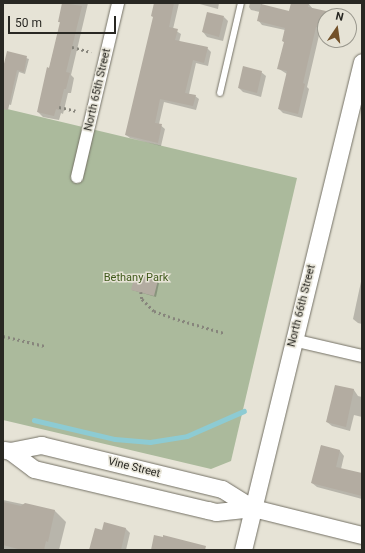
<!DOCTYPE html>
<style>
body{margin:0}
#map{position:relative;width:365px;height:553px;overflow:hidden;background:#e6e3d6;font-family:Roboto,sans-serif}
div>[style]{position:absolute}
.green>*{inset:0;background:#abba9c}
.shadow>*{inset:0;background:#0003}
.stream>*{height:4.5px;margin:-2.25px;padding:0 2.25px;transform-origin:2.25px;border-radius:2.25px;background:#8dcbd3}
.building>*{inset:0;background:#b3aca1}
.path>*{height:2.5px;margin-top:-1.25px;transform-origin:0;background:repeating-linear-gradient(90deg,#87857c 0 2px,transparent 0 5px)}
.roads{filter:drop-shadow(0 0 1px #747165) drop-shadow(0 0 1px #747165)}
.lane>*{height:6px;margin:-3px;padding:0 3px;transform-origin:3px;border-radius:3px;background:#fff}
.street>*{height:12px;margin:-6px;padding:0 6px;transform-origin:6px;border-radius:6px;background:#fff}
.secondary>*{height:17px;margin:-8.5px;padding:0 8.5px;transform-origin:8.5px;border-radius:8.5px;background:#fff}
span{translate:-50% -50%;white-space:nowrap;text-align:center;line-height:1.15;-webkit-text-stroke:3px #e6e3d6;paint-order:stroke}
.street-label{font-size:11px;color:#292823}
.park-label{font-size:11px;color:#3e5819}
.frame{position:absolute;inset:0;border:4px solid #292823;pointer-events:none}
.north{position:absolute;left:317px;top:8px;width:40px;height:40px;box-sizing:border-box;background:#e6e3d6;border:1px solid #9a988e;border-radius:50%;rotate:13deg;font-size:11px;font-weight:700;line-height:16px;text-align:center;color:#292823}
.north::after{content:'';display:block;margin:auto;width:14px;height:18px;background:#735129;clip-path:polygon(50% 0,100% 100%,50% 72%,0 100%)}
.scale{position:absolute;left:8px;top:16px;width:108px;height:18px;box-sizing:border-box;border:2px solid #292823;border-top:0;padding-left:5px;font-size:12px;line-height:14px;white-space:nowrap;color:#292823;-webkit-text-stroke:3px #e6e3d6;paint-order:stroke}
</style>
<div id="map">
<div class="green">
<div style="clip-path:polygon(3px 108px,297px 178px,231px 461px,211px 469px,3px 420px)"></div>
</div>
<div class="shadow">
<div style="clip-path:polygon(63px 3px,88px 3px,71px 75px,74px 78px,71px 93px,68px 93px,63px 114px,61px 113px,59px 120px,43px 117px,38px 112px,61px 23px,59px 22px)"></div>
<div style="clip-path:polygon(156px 3px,179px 3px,173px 29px,181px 34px,179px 42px,207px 48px,211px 52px,208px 66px,196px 63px,189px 94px,195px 96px,199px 99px,196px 110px,164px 102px,159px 124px,165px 129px,161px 146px,130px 138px,126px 135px,154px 17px)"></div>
<div style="clip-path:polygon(196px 3px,219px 3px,218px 9px)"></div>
<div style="clip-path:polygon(250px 3px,262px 3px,262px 5px,289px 12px,292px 3px,308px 3px,313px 9px,326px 12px,329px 16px,325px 16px,325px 32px,320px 31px,307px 87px,309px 89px,302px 118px,283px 113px,279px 109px,287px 74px,279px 69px,285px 43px,283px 41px,285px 30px,262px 25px,258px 20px,260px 12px,251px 10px,249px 7px)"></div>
<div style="clip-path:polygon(224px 17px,228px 21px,223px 41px,207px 37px,203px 32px)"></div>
<div style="clip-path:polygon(8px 52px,29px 59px,25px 74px,19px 72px,11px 105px,3px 103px,3px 73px)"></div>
<div style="clip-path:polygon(261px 72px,266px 76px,261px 97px,243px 92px,239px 88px)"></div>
<div style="clip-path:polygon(362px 277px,362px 324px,358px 323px,353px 319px)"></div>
<div style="clip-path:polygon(157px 281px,159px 283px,156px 297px,132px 290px)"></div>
<div style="clip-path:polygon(336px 386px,354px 390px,358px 396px,362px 397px,362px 417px,354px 415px,350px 431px,332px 426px,327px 422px)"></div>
<div style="clip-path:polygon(321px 446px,340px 451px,344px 456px,341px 469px,362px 474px,362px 499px,317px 487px,312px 483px)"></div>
<div style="clip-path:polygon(3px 500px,55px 511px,66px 522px,59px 550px,3px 550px)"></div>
<div style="clip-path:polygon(126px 529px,130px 533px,126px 550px,91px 550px,103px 531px)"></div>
</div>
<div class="stream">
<div style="left:34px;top:420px;width:83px;rotate:13.2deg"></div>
<div style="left:115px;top:439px;width:35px;rotate:5deg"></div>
<div style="left:150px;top:442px;width:37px;rotate:-9deg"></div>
<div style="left:187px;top:436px;width:62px;rotate:-23.7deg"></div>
</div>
<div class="building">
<div style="clip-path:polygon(62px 3px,82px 6px,66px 72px,70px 73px,66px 89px,64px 89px,59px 110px,56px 109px,54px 116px,37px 112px,47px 67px,49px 68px,60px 22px,58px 22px)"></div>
<div style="clip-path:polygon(154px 3px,174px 3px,169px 27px,178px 29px,175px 40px,208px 47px,204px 63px,193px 60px,185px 93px,196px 95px,193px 106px,160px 99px,155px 123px,162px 124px,158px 143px,125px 135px,153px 17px,151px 16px)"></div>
<div style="clip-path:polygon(291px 3px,309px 3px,308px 7px,326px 11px,322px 28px,316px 27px,303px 83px,305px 84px,298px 114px,278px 109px,287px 71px,277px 69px,284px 42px,282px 41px,285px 28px,257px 21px,261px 4px,289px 11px)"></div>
<div style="clip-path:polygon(207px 12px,224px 16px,219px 37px,202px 32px)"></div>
<div style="clip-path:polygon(7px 51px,27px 56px,24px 72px,17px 70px,8px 110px,3px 109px,3px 68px)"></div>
<div style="clip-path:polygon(243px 66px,262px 71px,257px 93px,238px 88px)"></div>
<div style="clip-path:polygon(135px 275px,158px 280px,154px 296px,131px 290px)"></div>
<div style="clip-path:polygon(335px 385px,354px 389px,346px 427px,326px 422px)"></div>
<div style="clip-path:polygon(321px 445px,340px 450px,336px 467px,362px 473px,362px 496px,311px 483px)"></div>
<div style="clip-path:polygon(3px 502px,21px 506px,25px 503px,55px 510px,48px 542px,46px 541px,44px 550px,22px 550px,3px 545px)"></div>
<div style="clip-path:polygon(104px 522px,126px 528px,121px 550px,89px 550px,95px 528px,102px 530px)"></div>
<div style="clip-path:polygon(154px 535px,163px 537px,163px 535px,206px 546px,205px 550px,151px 550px)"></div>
</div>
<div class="path">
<div style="left:72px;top:47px;width:20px;rotate:15deg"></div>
<div style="left:59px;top:107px;width:17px;rotate:13deg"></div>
<div style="left:141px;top:292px;width:7px;rotate:82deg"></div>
<div style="left:142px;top:299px;width:17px;rotate:45deg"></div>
<div style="left:154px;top:311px;width:20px;rotate:20deg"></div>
<div style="left:173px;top:318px;width:53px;rotate:16.4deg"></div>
<div style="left:3px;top:336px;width:43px;rotate:13.4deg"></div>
</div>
<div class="roads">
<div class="lane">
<div style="left:220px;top:93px;width:92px;rotate:-76.9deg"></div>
</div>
<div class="street">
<div style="left:77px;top:177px;width:179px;rotate:-76.7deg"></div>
<div style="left:293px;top:340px;width:71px;rotate:13.1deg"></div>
</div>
<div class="secondary">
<div style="left:5px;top:450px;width:5px;rotate:11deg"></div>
<div style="left:10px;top:451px;width:30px;rotate:37deg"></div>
<div style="left:34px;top:469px;width:179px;rotate:13.3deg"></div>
<div style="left:208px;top:510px;width:8px;rotate:14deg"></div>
<div style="left:216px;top:512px;width:37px;rotate:-6deg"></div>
<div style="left:10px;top:451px;width:32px;rotate:-11deg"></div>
<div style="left:41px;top:445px;width:186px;rotate:13.7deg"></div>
<div style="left:222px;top:489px;width:36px;rotate:32deg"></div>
<div style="left:253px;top:508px;width:112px;rotate:13.9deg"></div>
<div style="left:243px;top:550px;width:502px;rotate:-76.3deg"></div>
</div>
</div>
<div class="street-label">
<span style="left:98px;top:90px;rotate:-77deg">North 65th Street</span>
<span style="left:302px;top:306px;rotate:-76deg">North 66th Street</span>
<span style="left:134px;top:468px;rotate:14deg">Vine Street</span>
</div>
<div class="park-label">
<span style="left:136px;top:278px">Bethany Park</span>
</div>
<div class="frame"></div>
<div class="north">N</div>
<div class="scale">50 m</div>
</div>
